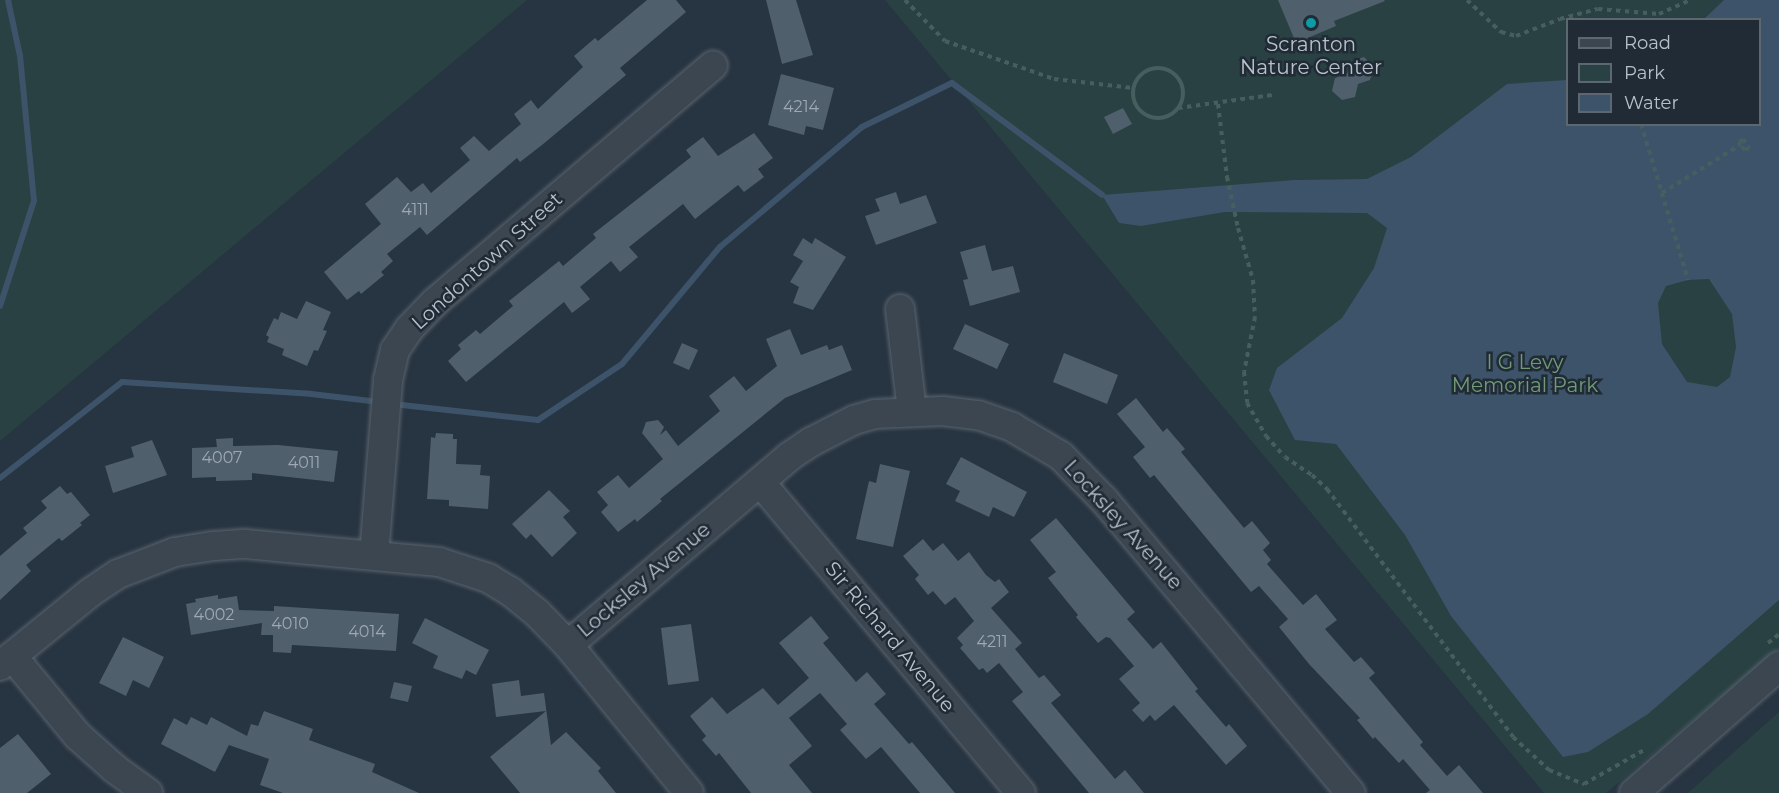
<!DOCTYPE html>
<style>
body{margin:0}
#map{position:relative;width:1779px;height:793px;overflow:hidden;background:#273441;font-family:Montserrat,sans-serif}
div>[style]{position:absolute}
.green>*{inset:0;background:#294142}
.water>*{inset:0;background:#3d5369}
.stream>*{height:6px;margin:-3px;padding:0 3px;transform-origin:3px;border-radius:3px;background:#3d5369}
.building>*{inset:0;background:#505f6c}
.path>*{height:4px;margin-top:-2px;transform-origin:0;background:repeating-linear-gradient(90deg,#475e5f 0 4.5px,transparent 0 9px)}
.path>.ring{margin:-2px;padding:0;box-sizing:content-box;background:none;border:4px solid #475e5f;border-radius:50%}
.roads{filter:drop-shadow(0 0 2px #59646e) drop-shadow(0 0 2px #59646e)}
.minor>*{height:28px;margin:-14px;padding:0 14px;transform-origin:14px;border-radius:14px;background:#3b4651}
.dots>*{width:16px;height:16px;translate:-50% -50%;box-sizing:border-box;border:3px solid #202b36;border-radius:50%}
span{translate:-50% -50%;white-space:nowrap;text-align:center;line-height:1.15;-webkit-text-stroke:5px #202b36;paint-order:stroke}
.number-label{font-size:16px;color:#9ea8b3}
.number-label span{-webkit-text-stroke-width:0}
.poi-label{font-size:20px;color:#b8c1cb}
.street-label{font-size:20px;color:#b8c1cb}
.park-label{font-size:20px;color:#709b76}
.legend{position:absolute;left:1566px;top:18px;width:195px;height:108px;box-sizing:border-box;background:#202b36;border:2px solid #5d6772;margin:0;padding:8px 10px;list-style:none;font-size:18px;color:#b8c1cb}
.legend li{display:flex;align-items:center;gap:12px;height:30px}
.legend b{width:30px;border:2px solid #5d6772}
</style>
<div id="map">
<div class="green">
<div style="clip-path:polygon(0 0,527px 0,0 441px)"></div>
<div style="clip-path:polygon(evenodd,885px 0,1779px 0,1779px 648px,1606px 793px,1544px 793px,885px 0,1568px 20px,1760px 20px,1760px 124px,1568px 124px,1568px 20px)"></div>
<div style="clip-path:polygon(1779px 712px,1779px 793px,1688px 793px)"></div>
</div>
<div class="water">
<div style="clip-path:polygon(evenodd,1724px 0,1779px 0,1779px 600px,1648px 714px,1588px 752px,1563px 757px,1451px 616px,1405px 535px,1336px 444px,1295px 440px,1269px 390px,1277px 368px,1342px 318px,1374px 268px,1387px 228px,1367px 213px,1225px 212px,1141px 226px,1119px 223px,1102px 195px,1294px 180px,1367px 179px,1411px 157px,1507px 84px,1567px 80px,1568px 124px,1760px 124px,1760px 20px,1704px 19px,1724px 0,1709px 279px,1732px 314px,1736px 347px,1730px 377px,1717px 387px,1687px 382px,1662px 344px,1658px 303px,1666px 286px,1688px 280px,1709px 279px)"></div>
</div>
<div class="stream">
<div style="left:0;top:306px;width:110px;rotate:-72.1deg"></div>
<div style="left:34px;top:201px;width:146px;rotate:-95.5deg"></div>
<div style="left:20px;top:56px;width:57px;rotate:-102.1deg"></div>
<div style="left:393px;top:404px;width:146px;rotate:6.3deg"></div>
<div style="left:538px;top:420px;width:101px;rotate:-33.7deg"></div>
<div style="left:622px;top:364px;width:153px;rotate:-50.1deg"></div>
<div style="left:720px;top:247px;width:186px;rotate:-40.2deg"></div>
<div style="left:862px;top:127px;width:100px;rotate:-26.1deg"></div>
<div style="left:952px;top:83px;width:187px;rotate:36.7deg"></div>
<div style="left:0;top:478px;width:155px;rotate:-38.2deg"></div>
<div style="left:122px;top:382px;width:189px;rotate:3.6deg"></div>
<div style="left:311px;top:394px;width:69px;rotate:6.6deg"></div>
</div>
<div class="building">
<div style="clip-path:polygon(647px 0,676px 0,686px 12px,620px 68px,626px 75px,542px 145px,520px 162px,517px 158px,427px 235px,420px 227px,387px 254px,393px 261px,381px 272px,384px 275px,361px 294px,359px 291px,347px 300px,324px 272px,381px 224px,365px 204px,397px 177px,411px 192px,423px 183px,431px 193px,470px 160px,460px 148px,474px 136px,489px 151px,521px 124px,514px 114px,531px 100px,538px 109px,583px 67px,574px 56px,595px 38px,598px 41px)"></div>
<div style="clip-path:polygon(766px 0,796px 0,813px 55px,782px 64px)"></div>
<div style="clip-path:polygon(1278px 0,1384px 0,1385px 1px,1334px 21px,1336px 26px,1296px 43px)"></div>
<div style="clip-path:polygon(1364px 57px,1374px 67px,1370px 80px,1358px 84px,1355px 97px,1342px 100px,1332px 91px,1335px 78px,1347px 74px,1351px 61px)"></div>
<div style="clip-path:polygon(781px 74px,834px 88px,823px 130px,806px 126px,804px 135px,768px 125px)"></div>
<div style="clip-path:polygon(1123px 108px,1132px 124px,1113px 134px,1104px 117px)"></div>
<div style="clip-path:polygon(754px 133px,773px 158px,758px 169px,764px 177px,744px 192px,738px 185px,695px 219px,683px 204px,629px 247px,638px 257px,620px 272px,611px 261px,580px 287px,590px 299px,572px 313px,564px 302px,466px 382px,448px 361px,461px 349px,458px 345px,476px 330px,480px 334px,513px 306px,509px 301px,559px 261px,563px 266px,596px 238px,593px 234px,691px 157px,686px 150px,703px 137px,718px 156px)"></div>
<div style="clip-path:polygon(896px 192px,900px 204px,926px 195px,937px 223px,876px 245px,865px 216px,880px 211px,875px 199px)"></div>
<div style="clip-path:polygon(803px 238px,812px 244px,815px 238px,846px 257px,813px 310px,793px 303px,799px 287px,790px 282px,803px 261px,793px 255px)"></div>
<div style="clip-path:polygon(985px 245px,992px 271px,1013px 266px,1020px 292px,970px 306px,963px 280px,968px 279px,960px 252px)"></div>
<div style="clip-path:polygon(306px 301px,331px 312px,323px 330px,327px 331px,318px 351px,314px 350px,307px 366px,282px 355px,284px 349px,267px 342px,269px 337px,266px 335px,274px 318px,278px 320px,281px 312px,297px 319px)"></div>
<div style="clip-path:polygon(965px 324px,1009px 344px,997px 369px,953px 349px)"></div>
<div style="clip-path:polygon(790px 329px,801px 355px,827px 345px,829px 350px,842px 345px,852px 370px,785px 398px,660px 499px,662px 501px,637px 522px,635px 519px,618px 532px,601px 512px,608px 505px,597px 492px,618px 475px,629px 488px,663px 459px,642px 433px,646px 422px,658px 420px,664px 427px,660px 435px,666px 430px,678px 446px,720px 411px,709px 396px,734px 376px,746px 391px,777px 366px,766px 339px)"></div>
<div style="clip-path:polygon(682px 343px,698px 350px,689px 370px,673px 363px)"></div>
<div style="clip-path:polygon(1064px 353px,1118px 375px,1107px 404px,1053px 382px)"></div>
<div style="clip-path:polygon(1136px 398px,1163px 432px,1167px 428px,1185px 449px,1181px 452px,1244px 528px,1252px 521px,1270px 543px,1263px 550px,1271px 560px,1267px 564px,1303px 605px,1316px 594px,1337px 620px,1325px 629px,1354px 662px,1361px 657px,1375px 673px,1369px 678px,1423px 742px,1420px 745px,1447px 776px,1459px 765px,1483px 793px,1426px 793px,1430px 790px,1403px 759px,1399px 763px,1375px 737px,1373px 739px,1357px 720px,1360px 718px,1309px 664px,1279px 627px,1288px 619px,1259px 586px,1251px 592px,1154px 475px,1150px 478px,1133px 457px,1145px 447px,1117px 414px)"></div>
<div style="clip-path:polygon(436px 433px,453px 434px,453px 439px,457px 439px,456px 464px,481px 465px,480px 475px,490px 476px,488px 509px,449px 506px,449px 500px,427px 499px,431px 437px,435px 438px)"></div>
<div style="clip-path:polygon(233px 438px,233px 446px,278px 445px,338px 451px,334px 482px,252px 473px,252px 480px,216px 481px,216px 477px,192px 478px,192px 448px,217px 447px,216px 439px)"></div>
<div style="clip-path:polygon(152px 440px,167px 475px,113px 493px,105px 466px,134px 457px,131px 447px)"></div>
<div style="clip-path:polygon(961px 457px,1027px 492px,1014px 517px,993px 507px,989px 517px,955px 501px,960px 491px,946px 484px)"></div>
<div style="clip-path:polygon(880px 464px,910px 471px,893px 547px,856px 539px,869px 481px,876px 483px)"></div>
<div style="clip-path:polygon(60px 486px,67px 494px,71px 492px,90px 515px,80px 523px,82px 525px,62px 541px,59px 538px,26px 565px,31px 571px,0 600px,0 556px,27px 533px,23px 528px,47px 508px,41px 501px)"></div>
<div style="clip-path:polygon(549px 490px,570px 511px,563px 517px,577px 533px,552px 557px,531px 534px,526px 539px,512px 524px)"></div>
<div style="clip-path:polygon(1056px 518px,1135px 612px,1127px 619px,1153px 649px,1161px 642px,1198px 689px,1195px 691px,1226px 727px,1229px 724px,1247px 746px,1226px 765px,1174px 705px,1155px 721px,1150px 715px,1143px 722px,1132px 710px,1140px 703px,1119px 679px,1134px 666px,1110px 638px,1106px 637px,1098px 643px,1076px 617px,1078px 615px,1048px 578px,1056px 572px,1030px 540px)"></div>
<div style="clip-path:polygon(923px 539px,933px 551px,943px 543px,958px 561px,969px 552px,986px 575px,995px 582px,999px 579px,1009px 592px,991px 608px,1022px 643px,1015px 649px,1039px 678px,1044px 675px,1061px 695px,1051px 703px,1115px 779px,1125px 770px,1144px 793px,1089px 793px,1012px 701px,1023px 692px,999px 663px,987px 673px,983px 668px,979px 670px,960px 648px,963px 645px,957px 638px,974px 621px,955px 597px,945px 605px,933px 591px,928px 595px,915px 579px,919px 575px,903px 556px)"></div>
<div style="clip-path:polygon(218px 595px,218px 599px,237px 596px,239px 610px,274px 611px,274px 606px,399px 614px,396px 651px,292px 645px,291px 653px,273px 652px,273px 635px,261px 635px,262px 623px,191px 635px,186px 604px,196px 602px,195px 599px)"></div>
<div style="clip-path:polygon(811px 616px,829px 638px,823px 643px,856px 682px,867px 672px,886px 694px,874px 704px,909px 744px,912px 742px,955px 793px,920px 793px,881px 747px,866px 759px,840px 730px,847px 724px,820px 693px,789px 718px,812px 746px,789px 765px,812px 793px,751px 793px,719px 753px,716px 756px,702px 740px,706px 736px,690px 716px,712px 697px,727px 714px,763px 688px,778px 705px,809px 678px,779px 643px)"></div>
<div style="clip-path:polygon(425px 618px,489px 650px,476px 675px,466px 670px,462px 679px,433px 668px,438px 656px,412px 643px)"></div>
<div style="clip-path:polygon(691px 624px,699px 681px,668px 685px,661px 628px)"></div>
<div style="clip-path:polygon(123px 637px,164px 657px,149px 688px,133px 680px,126px 696px,99px 683px)"></div>
<div style="clip-path:polygon(519px 680px,521px 696px,544px 693px,551px 745px,566px 732px,601px 768px,598px 771px,616px 793px,520px 793px,490px 757px,546px 711px,496px 717px,492px 684px)"></div>
<div style="clip-path:polygon(394px 682px,412px 686px,408px 702px,390px 698px)"></div>
<div style="clip-path:polygon(264px 711px,313px 729px,309px 740px,375px 764px,372px 772px,419px 793px,283px 793px,260px 785px,269px 759px,229px 745px,215px 772px,161px 744px,174px 718px,187px 725px,191px 717px,207px 725px,211px 717px,247px 736px,251px 724px,258px 726px)"></div>
<div style="clip-path:polygon(18px 734px,51px 774px,27px 793px,0 793px,0 748px)"></div>
</div>
<div class="path">
<div style="left:905px;top:0;width:57px;rotate:45.7deg"></div>
<div style="left:945px;top:41px;width:115px;rotate:19.2deg"></div>
<div style="left:1054px;top:79px;width:80px;rotate:6.5deg"></div>
<div style="left:1467px;top:0;width:47px;rotate:43.3deg"></div>
<div style="left:1501px;top:32px;width:16px;rotate:15deg"></div>
<div style="left:1516px;top:36px;width:47px;rotate:-21.1deg"></div>
<div style="left:1560px;top:19px;width:39px;rotate:-15deg"></div>
<div style="left:1598px;top:9px;width:61px;rotate:4.7deg"></div>
<div style="left:1659px;top:14px;width:35px;rotate:-24deg"></div>
<div class="ring" style="left:1133px;top:68px;width:46px;height:46px"></div>
<div style="left:1218px;top:104px;width:74px;rotate:83deg"></div>
<div style="left:1227px;top:177px;width:52px;rotate:77.8deg"></div>
<div style="left:1238px;top:228px;width:54px;rotate:73.9deg"></div>
<div style="left:1253px;top:280px;width:37px;rotate:87deg"></div>
<div style="left:1255px;top:317px;width:56px;rotate:101.3deg"></div>
<div style="left:1244px;top:372px;width:31px;rotate:84deg"></div>
<div style="left:1247px;top:403px;width:38px;rotate:60deg"></div>
<div style="left:1266px;top:436px;width:28px;rotate:48deg"></div>
<div style="left:1285px;top:457px;width:32px;rotate:34deg"></div>
<div style="left:1312px;top:475px;width:21px;rotate:43deg"></div>
<div style="left:1327px;top:489px;width:310px;rotate:53.1deg"></div>
<div style="left:1513px;top:737px;width:49px;rotate:42.5deg"></div>
<div style="left:1549px;top:770px;width:38px;rotate:22deg"></div>
<div style="left:1584px;top:784px;width:69px;rotate:-29.5deg"></div>
<div style="left:1178px;top:108px;width:95px;rotate:-7.9deg"></div>
<div style="left:1641px;top:124px;width:163px;rotate:73.2deg"></div>
<div style="left:1662px;top:193px;width:92px;rotate:-31.6deg"></div>
<div style="left:1740px;top:145px;width:3px;rotate:-108deg"></div>
<div style="left:1739px;top:142px;width:5px;rotate:-37deg"></div>
<div style="left:1743px;top:139px;width:11px;rotate:56deg"></div>
<div style="left:1749px;top:148px;width:4px;rotate:153deg"></div>
<div style="left:1745px;top:150px;width:7px;rotate:-135deg"></div>
<div style="left:1768px;top:643px;width:14px;rotate:-39deg"></div>
</div>
<div class="roads">
<div class="minor">
<div style="left:900px;top:309px;width:103px;rotate:83.3deg"></div>
<div style="left:760px;top:482px;width:406px;rotate:50deg"></div>
<div style="left:374px;top:555px;width:176px;rotate:-85.4deg"></div>
<div style="left:388px;top:380px;width:31px;rotate:-77deg"></div>
<div style="left:395px;top:350px;width:25px;rotate:-56deg"></div>
<div style="left:409px;top:329px;width:37px;rotate:-46deg"></div>
<div style="left:435px;top:302px;width:365px;rotate:-40.4deg"></div>
<div style="left:568px;top:645px;width:292px;rotate:-40.4deg"></div>
<div style="left:790px;top:456px;width:25px;rotate:-34deg"></div>
<div style="left:811px;top:442px;width:48px;rotate:-27.1deg"></div>
<div style="left:854px;top:420px;width:22px;rotate:-16deg"></div>
<div style="left:875px;top:414px;width:68px;rotate:-2.5deg"></div>
<div style="left:943px;top:411px;width:35px;rotate:7deg"></div>
<div style="left:978px;top:415px;width:36px;rotate:19deg"></div>
<div style="left:1012px;top:427px;width:57px;rotate:30.6deg"></div>
<div style="left:1061px;top:456px;width:62px;rotate:45.7deg"></div>
<div style="left:1104px;top:500px;width:383px;rotate:49.9deg"></div>
<div style="left:12px;top:656px;width:104px;rotate:50.5deg"></div>
<div style="left:78px;top:736px;width:50px;rotate:41.7deg"></div>
<div style="left:115px;top:769px;width:41px;rotate:36deg"></div>
<div style="left:0;top:666px;width:117px;rotate:-39.1deg"></div>
<div style="left:91px;top:592px;width:32px;rotate:-34deg"></div>
<div style="left:118px;top:574px;width:61px;rotate:-21.1deg"></div>
<div style="left:175px;top:552px;width:39px;rotate:-9deg"></div>
<div style="left:214px;top:546px;width:31px;rotate:-4deg"></div>
<div style="left:245px;top:544px;width:195px;rotate:5.3deg"></div>
<div style="left:439px;top:562px;width:52px;rotate:18.1deg"></div>
<div style="left:488px;top:578px;width:26px;rotate:31deg"></div>
<div style="left:510px;top:591px;width:35px;rotate:39deg"></div>
<div style="left:537px;top:613px;width:45px;rotate:45.9deg"></div>
<div style="left:568px;top:645px;width:191px;rotate:50.7deg"></div>
<div style="left:1634px;top:793px;width:193px;rotate:-41.2deg"></div>
</div>
</div>
<div class="dots">
<div style="left:1311px;top:23px;background:#0f9aa8"></div>
</div>
<div class="number-label">
<span style="left:801px;top:107px">4214</span>
<span style="left:415px;top:210px">4111</span>
<span style="left:222px;top:458px">4007</span>
<span style="left:304px;top:463px">4011</span>
<span style="left:214px;top:615px">4002</span>
<span style="left:290px;top:624px">4010</span>
<span style="left:367px;top:632px">4014</span>
<span style="left:992px;top:642px">4211</span>
</div>
<div class="poi-label">
<span style="left:1311px;top:56px">Scranton<br>Nature Center</span>
</div>
<div class="street-label">
<span style="left:487px;top:261px;rotate:-42deg">Londontown Street</span>
<span style="left:1123px;top:525px;rotate:48deg">Locksley Avenue</span>
<span style="left:644px;top:580px;rotate:-40deg">Locksley Avenue</span>
<span style="left:890px;top:637px;rotate:50deg">Sir Richard Avenue</span>
</div>
<div class="park-label">
<span style="left:1525px;top:374px">I G Levy<br>Memorial Park</span>
</div>
<ul class="legend">
<li><b style="height:8px;background:#3b4651"></b>Road</li>
<li><b style="height:16px;background:#294142"></b>Park</li>
<li><b style="height:16px;background:#3d5369"></b>Water</li>
</ul>
</div>
